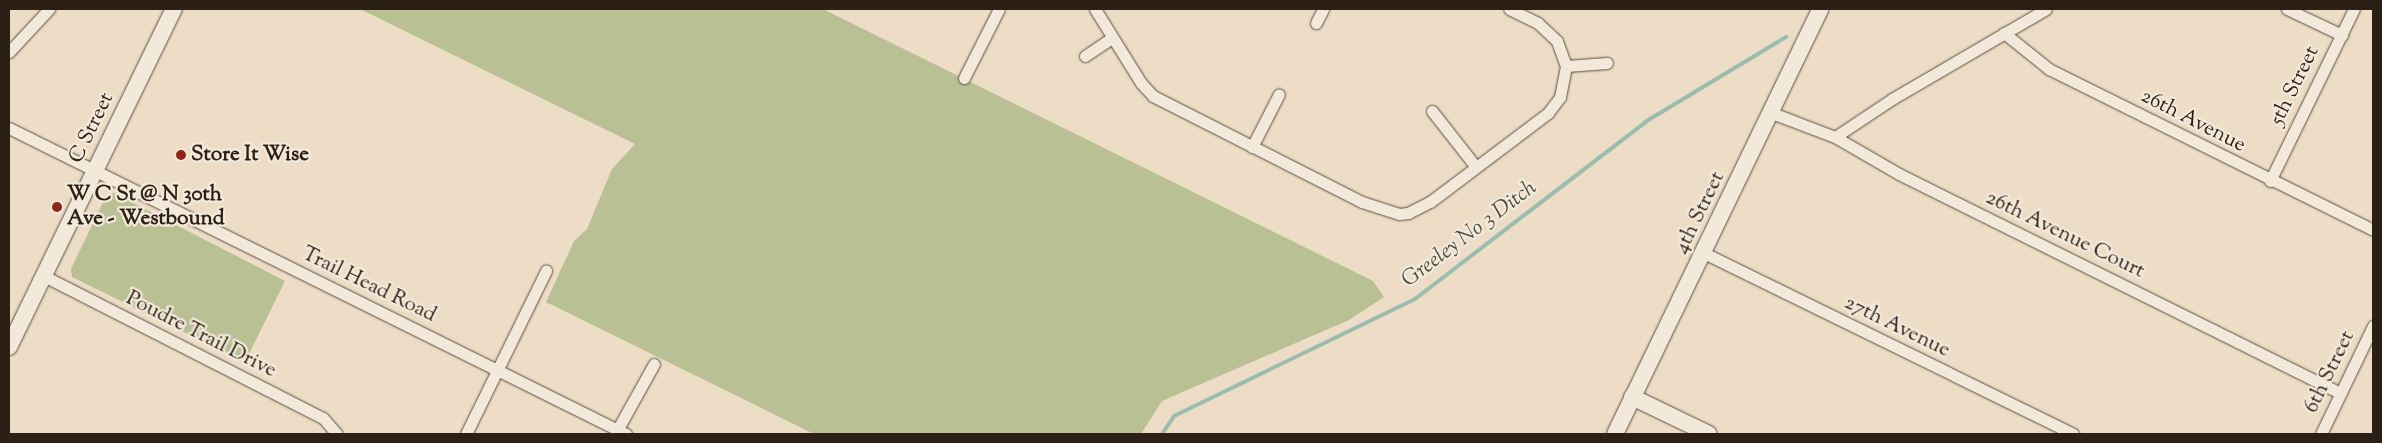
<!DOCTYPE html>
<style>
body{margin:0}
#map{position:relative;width:2382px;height:443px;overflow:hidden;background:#edddc6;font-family:"Sorts Mill Goudy",serif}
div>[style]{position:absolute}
.green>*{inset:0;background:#b9c094}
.stream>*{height:4px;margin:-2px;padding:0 2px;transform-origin:2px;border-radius:2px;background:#9abdae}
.roads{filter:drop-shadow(0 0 1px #5c4e41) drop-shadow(0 0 1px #5c4e41)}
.street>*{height:11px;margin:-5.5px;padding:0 5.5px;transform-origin:5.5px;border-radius:5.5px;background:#f3e9da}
.secondary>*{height:16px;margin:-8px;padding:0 8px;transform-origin:8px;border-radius:8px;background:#f3e9da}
.dots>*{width:14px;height:14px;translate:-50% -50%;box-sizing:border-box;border:2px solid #f3e9da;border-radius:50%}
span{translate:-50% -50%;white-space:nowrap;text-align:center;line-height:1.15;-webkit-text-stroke:4.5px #f3e9da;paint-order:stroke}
.street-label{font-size:21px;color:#2c1f15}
.poi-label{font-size:21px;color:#2c1f15;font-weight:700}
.left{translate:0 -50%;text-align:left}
.water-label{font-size:22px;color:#4d4e43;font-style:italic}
.frame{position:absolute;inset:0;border:10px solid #2c1f15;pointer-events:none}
</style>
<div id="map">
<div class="green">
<div style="clip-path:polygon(360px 9px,823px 9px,1373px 281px,1384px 297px,1349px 320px,1162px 401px,1141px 434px,814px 434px,546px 302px,574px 241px,587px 229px,612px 169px,635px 144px)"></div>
<div style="clip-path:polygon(114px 193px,285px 281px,245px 362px,72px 277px,71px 269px,106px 196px)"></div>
</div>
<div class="stream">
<div style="left:1162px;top:434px;width:22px;rotate:-56deg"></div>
<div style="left:1174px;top:416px;width:268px;rotate:-25.9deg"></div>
<div style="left:1415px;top:299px;width:296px;rotate:-37.5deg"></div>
<div style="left:1650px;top:119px;width:159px;rotate:-31.1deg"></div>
</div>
<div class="roads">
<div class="street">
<div style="left:1095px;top:9px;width:87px;rotate:58.1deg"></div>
<div style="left:1141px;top:83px;width:18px;rotate:47deg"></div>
<div style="left:1153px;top:96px;width:234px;rotate:26.9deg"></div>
<div style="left:1362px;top:202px;width:39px;rotate:18deg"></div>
<div style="left:1399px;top:214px;width:9px;rotate:-6deg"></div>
<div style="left:1408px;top:213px;width:25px;rotate:-27deg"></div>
<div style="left:1430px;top:202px;width:148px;rotate:-37deg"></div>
<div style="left:1548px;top:113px;width:20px;rotate:-53deg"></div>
<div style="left:1560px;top:97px;width:32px;rotate:-79deg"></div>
<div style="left:1566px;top:66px;width:27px;rotate:-110deg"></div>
<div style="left:1557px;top:41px;width:26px;rotate:-137deg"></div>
<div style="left:1538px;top:23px;width:32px;rotate:-154deg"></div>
<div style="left:2287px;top:9px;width:61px;rotate:25.3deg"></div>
<div style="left:1316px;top:23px;width:16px;rotate:-63deg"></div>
<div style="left:2004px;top:33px;width:58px;rotate:38.7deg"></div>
<div style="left:2049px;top:69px;width:362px;rotate:26.4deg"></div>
<div style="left:9px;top:52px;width:59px;rotate:-47.1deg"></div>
<div style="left:1085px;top:56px;width:32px;rotate:-34deg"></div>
<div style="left:1566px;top:66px;width:41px;rotate:-4.2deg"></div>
<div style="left:964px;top:78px;width:77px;rotate:-63.1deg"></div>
<div style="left:1432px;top:111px;width:71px;rotate:51.8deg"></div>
<div style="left:1772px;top:113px;width:67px;rotate:20.9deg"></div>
<div style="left:1835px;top:137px;width:74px;rotate:30deg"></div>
<div style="left:1899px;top:174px;width:493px;rotate:26.4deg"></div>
<div style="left:9px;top:128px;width:689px;rotate:26.38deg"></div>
<div style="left:1835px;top:137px;width:69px;rotate:-33.7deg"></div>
<div style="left:1892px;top:99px;width:178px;rotate:-30.3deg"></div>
<div style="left:1252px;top:147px;width:59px;rotate:-63deg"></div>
<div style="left:2270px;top:181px;width:191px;rotate:-64deg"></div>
<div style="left:1704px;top:253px;width:411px;rotate:26.1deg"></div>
<div style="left:44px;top:276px;width:313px;rotate:27deg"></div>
<div style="left:323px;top:418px;width:21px;rotate:49deg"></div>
<div style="left:466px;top:434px;width:182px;rotate:-63.9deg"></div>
<div style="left:615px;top:434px;width:80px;rotate:-60.9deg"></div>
<div style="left:2321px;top:434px;width:120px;rotate:-64.3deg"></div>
</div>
<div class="secondary">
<div style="left:9px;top:347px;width:376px;rotate:-64deg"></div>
<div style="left:1632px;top:397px;width:85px;rotate:25.7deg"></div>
<div style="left:1615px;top:434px;width:472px;rotate:-64.2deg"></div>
</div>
</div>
<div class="dots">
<div style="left:181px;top:155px;background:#8f2418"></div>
<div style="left:57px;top:207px;background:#8f2418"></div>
</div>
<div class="street-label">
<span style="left:2295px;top:86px;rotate:-64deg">5th Street</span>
<span style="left:2193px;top:121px;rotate:27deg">26th Avenue</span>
<span style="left:92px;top:128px;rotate:-64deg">C Street</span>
<span style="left:1700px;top:213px;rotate:-64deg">4th Street</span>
<span style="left:2065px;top:235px;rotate:26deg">26th Avenue Court</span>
<span style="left:369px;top:285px;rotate:26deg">Trail Head Road</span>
<span style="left:1897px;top:327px;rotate:26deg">27th Avenue</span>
<span style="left:201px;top:335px;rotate:27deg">Poudre Trail Drive</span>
<span style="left:2330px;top:372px;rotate:-64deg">6th Street</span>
</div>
<div class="poi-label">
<span class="left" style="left:191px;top:155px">Store It Wise</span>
<span class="left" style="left:67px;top:207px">W C St @ N 30th<br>Ave - Westbound</span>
</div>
<div class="water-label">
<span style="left:1470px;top:235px;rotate:-37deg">Greeley No 3 Ditch</span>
</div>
<div class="frame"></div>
</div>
